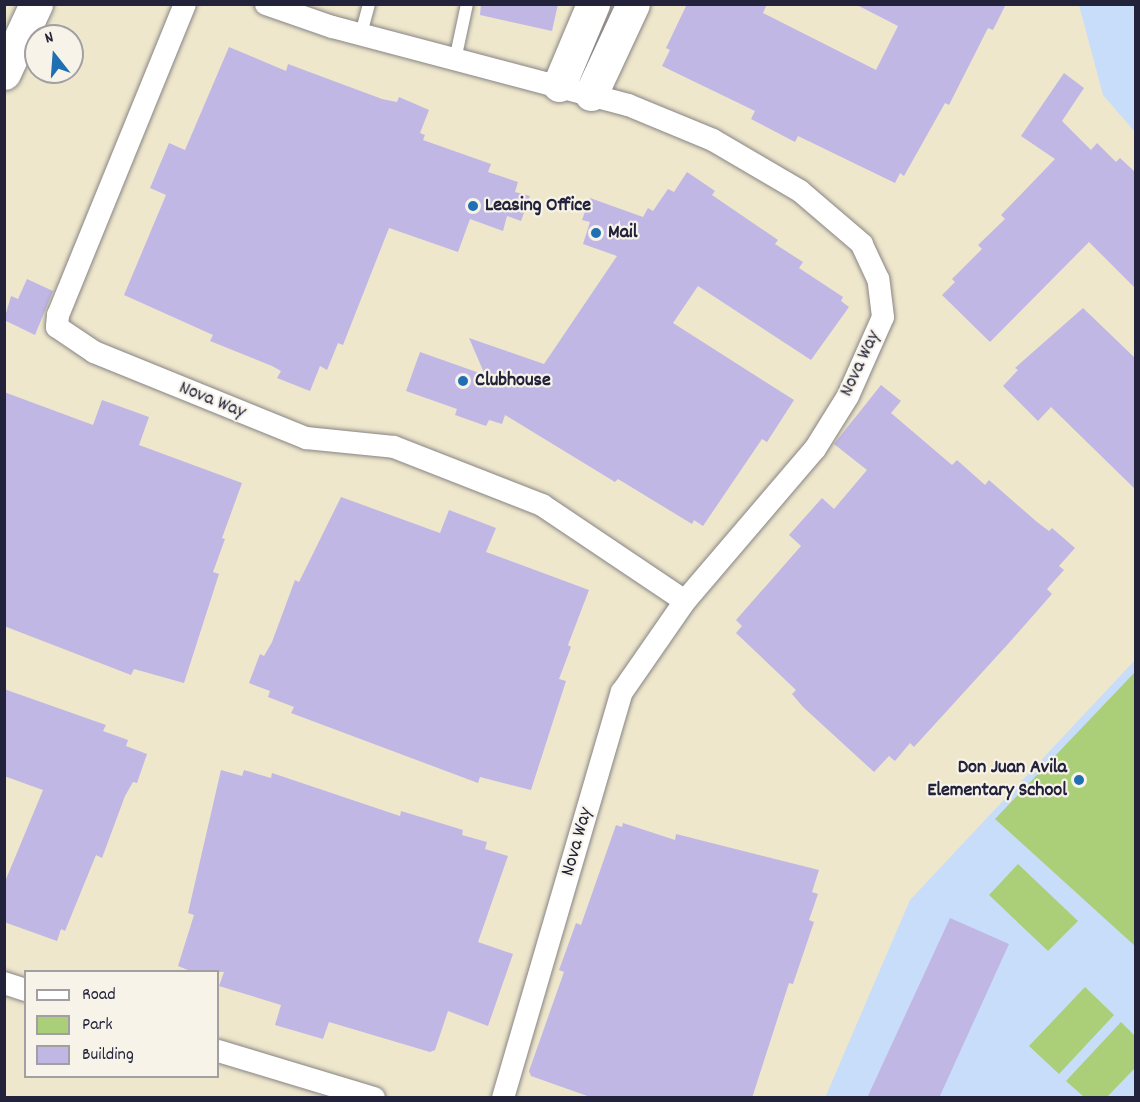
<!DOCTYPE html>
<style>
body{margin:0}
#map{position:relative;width:1140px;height:1102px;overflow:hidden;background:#eee7cc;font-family:Dekko,sans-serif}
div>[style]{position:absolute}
.built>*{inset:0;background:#c8ddf9}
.green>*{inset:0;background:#abcf78}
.building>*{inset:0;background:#c0b7e5}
.roads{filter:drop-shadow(0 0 2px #888484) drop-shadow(0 0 2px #888484)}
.lane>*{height:12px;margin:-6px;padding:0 6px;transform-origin:6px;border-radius:6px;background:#fff}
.street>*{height:22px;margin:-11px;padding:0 11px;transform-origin:11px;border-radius:11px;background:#fff}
.secondary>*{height:33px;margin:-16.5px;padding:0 16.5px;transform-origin:16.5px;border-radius:16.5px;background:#fff}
.dots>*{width:16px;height:16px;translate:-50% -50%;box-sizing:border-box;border:3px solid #f7f3e8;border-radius:50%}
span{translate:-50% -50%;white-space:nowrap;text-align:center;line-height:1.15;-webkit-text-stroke:4.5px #f7f3e8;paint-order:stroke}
.poi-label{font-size:20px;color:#22223b;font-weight:700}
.left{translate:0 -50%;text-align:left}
.right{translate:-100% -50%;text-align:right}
.street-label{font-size:20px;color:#22223b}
.frame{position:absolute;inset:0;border:6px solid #22223b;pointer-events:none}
.legend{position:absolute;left:24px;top:970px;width:195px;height:108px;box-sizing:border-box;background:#f7f3e8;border:2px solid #a29fa3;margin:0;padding:8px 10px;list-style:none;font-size:18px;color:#22223b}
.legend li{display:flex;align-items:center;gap:12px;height:30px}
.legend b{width:30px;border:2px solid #a29fa3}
.north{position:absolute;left:24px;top:24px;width:60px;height:60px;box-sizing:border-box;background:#f7f3e8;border:2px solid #a29fa3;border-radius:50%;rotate:343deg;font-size:16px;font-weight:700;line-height:24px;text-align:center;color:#22223b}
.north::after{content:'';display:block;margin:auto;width:21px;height:27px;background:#1f6fb2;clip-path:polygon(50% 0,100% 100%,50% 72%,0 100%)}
</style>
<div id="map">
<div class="built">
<div style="clip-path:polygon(1079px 5px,1135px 5px,1135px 132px,1103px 95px)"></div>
<div style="clip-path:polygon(1135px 660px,1135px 1097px,825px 1098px,910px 900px)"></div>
</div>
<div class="green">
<div style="clip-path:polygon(1135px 672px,1135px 946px,995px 819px)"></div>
<div style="clip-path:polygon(1018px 864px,1078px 921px,1048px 951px,989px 895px)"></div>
<div style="clip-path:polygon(1085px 987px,1114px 1015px,1059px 1074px,1029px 1046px)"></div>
<div style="clip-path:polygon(1121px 1022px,1135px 1036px,1135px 1068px,1107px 1097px,1084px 1097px,1066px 1081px)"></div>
</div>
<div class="building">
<div style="clip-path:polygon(481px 4px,558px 4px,552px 31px,480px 15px)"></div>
<div style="clip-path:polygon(687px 4px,767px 4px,763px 13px,876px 70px,898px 26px,855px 4px,1006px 4px,993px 30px,988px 28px,949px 105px,945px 103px,904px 176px,900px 173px,895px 183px,798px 136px,795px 142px,751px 119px,755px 111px,662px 66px,670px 50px,666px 48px)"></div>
<div style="clip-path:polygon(229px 47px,286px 71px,288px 64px,382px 99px,397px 102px,399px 97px,429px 110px,420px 133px,425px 135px,423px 140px,491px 164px,488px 172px,518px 182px,515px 192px,530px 196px,521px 221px,507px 216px,503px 231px,470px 219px,458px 252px,389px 228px,343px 345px,338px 343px,327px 370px,320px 366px,310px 391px,277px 378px,281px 371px,272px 366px,210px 341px,213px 335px,124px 295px,166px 195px,150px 188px,169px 143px,185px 150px)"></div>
<div style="clip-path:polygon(1064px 73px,1084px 88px,1062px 121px,1091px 150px,1097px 143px,1116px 162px,1120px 158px,1136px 173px,1136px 289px,1089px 242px,990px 342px,942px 295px,955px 282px,952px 279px,982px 249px,978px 245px,1005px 219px,1001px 215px,1055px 159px,1021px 136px)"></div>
<div style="clip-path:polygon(687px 172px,715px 191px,712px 195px,778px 240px,775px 244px,803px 262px,799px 268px,843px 297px,841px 301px,849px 307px,811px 360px,698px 286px,673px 323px,794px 400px,767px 442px,762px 439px,703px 526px,694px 520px,692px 524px,618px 479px,615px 482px,505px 415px,502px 424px,489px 420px,486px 426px,455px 415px,457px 409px,406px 391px,420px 352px,485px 375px,469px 338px,544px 364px,617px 256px,583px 244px,590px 222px,582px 220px,590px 198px,643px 217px,648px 208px,653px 211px,668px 189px,674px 192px)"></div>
<div style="clip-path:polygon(27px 279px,53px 291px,35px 335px,4px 320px,11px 296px,18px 299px)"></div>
<div style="clip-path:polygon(1083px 308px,1136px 359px,1136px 490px,1051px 407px,1038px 421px,1003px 386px,1018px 370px,1015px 368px)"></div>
<div style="clip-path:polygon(881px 385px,901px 401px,891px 413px,952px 465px,957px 460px,985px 485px,989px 480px,1037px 522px,1049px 531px,1052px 528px,1075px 548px,1059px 566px,1064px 570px,1047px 589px,1052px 594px,1008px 644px,914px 747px,910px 743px,895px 761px,889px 756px,874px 772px,803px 707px,792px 694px,796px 690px,736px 633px,742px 626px,736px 620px,801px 546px,789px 535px,822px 498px,834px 509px,867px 470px,834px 444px)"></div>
<div style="clip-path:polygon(4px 392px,93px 425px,102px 400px,149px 417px,139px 445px,242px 483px,222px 538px,225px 539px,213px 572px,219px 574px,184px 683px,134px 669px,131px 675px,4px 626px)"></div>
<div style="clip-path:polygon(341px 497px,440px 533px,449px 510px,496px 528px,486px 552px,589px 590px,568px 645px,571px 647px,559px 679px,566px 681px,531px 790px,480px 777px,478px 783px,291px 713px,294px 707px,268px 697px,270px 691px,249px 683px,260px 654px,264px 656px,272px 642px,295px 580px,299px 582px)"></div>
<div style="clip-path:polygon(4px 689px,106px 725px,103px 731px,128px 740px,126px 746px,147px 754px,137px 783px,133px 782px,125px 796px,102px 858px,96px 855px,65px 931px,61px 929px,57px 941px,4px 922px,4px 884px,43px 790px,4px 776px)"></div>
<div style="clip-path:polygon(221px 770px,242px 776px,244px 770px,271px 778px,272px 773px,400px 816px,401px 811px,463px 830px,462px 835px,487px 842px,485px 849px,508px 856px,478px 942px,513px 954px,488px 1026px,448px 1011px,435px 1050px,430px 1052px,329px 1022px,323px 1039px,275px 1025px,281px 1005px,219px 986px,224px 972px,193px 972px,178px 966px,194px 915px,188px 913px)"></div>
<div style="clip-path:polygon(623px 823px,675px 840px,676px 834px,819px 870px,812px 892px,818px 894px,809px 920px,814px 922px,793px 984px,789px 983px,752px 1098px,593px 1098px,531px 1076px,529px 1071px,564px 972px,559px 970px,576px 923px,581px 925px,616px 825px,622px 827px)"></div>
<div style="clip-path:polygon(950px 918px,1009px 944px,939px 1098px,867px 1098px)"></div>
</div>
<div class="roads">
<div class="lane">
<div style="left:361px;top:34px;width:31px;rotate:-75deg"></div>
<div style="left:455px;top:60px;width:57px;rotate:-77.9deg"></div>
</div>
<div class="street">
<div style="left:185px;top:4px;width:336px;rotate:112.2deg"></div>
<div style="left:58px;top:315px;width:12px;rotate:95deg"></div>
<div style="left:57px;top:327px;width:45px;rotate:34deg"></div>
<div style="left:94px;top:352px;width:229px;rotate:22.1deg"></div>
<div style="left:306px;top:438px;width:88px;rotate:5.8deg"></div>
<div style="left:394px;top:447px;width:159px;rotate:21.4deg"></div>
<div style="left:542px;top:505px;width:172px;rotate:33.9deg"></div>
<div style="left:685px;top:601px;width:200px;rotate:-49.5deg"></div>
<div style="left:815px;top:449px;width:62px;rotate:-58.1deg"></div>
<div style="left:848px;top:396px;width:86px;rotate:-66.1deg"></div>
<div style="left:883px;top:317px;width:38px;rotate:-97deg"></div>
<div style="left:878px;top:279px;width:38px;rotate:-115deg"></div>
<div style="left:862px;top:244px;width:82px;rotate:-139.5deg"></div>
<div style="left:800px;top:191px;width:101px;rotate:-149.6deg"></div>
<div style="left:713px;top:140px;width:92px;rotate:-157.6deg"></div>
<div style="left:628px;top:105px;width:306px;rotate:-165.2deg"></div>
<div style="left:332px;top:27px;width:70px;rotate:-160.8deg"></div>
<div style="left:4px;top:983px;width:23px;rotate:18deg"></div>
<div style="left:218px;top:1051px;width:163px;rotate:16.8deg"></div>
<div style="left:503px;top:1098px;width:423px;rotate:-73.7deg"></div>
<div style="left:622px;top:692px;width:111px;rotate:-55.3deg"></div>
</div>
<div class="secondary">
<div style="left:4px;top:73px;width:76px;rotate:-65.1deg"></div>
<div style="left:559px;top:85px;width:88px;rotate:-67.2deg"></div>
<div style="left:591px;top:94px;width:99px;rotate:-65deg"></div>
</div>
</div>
<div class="dots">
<div style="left:473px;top:206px;background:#1f6fb2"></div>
<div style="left:596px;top:233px;background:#1f6fb2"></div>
<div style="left:463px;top:381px;background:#1f6fb2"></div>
<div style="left:1079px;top:780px;background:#1f6fb2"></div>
</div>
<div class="poi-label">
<span class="left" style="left:485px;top:206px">Leasing Office</span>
<span class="left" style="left:608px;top:233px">Mail</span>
<span class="left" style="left:475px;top:381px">Clubhouse</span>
<span class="right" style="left:1067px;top:780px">Don Juan Avila<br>Elementary School</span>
</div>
<div class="street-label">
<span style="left:861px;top:364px;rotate:-65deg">Nova Way</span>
<span style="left:212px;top:401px;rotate:22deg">Nova Way</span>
<span style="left:578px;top:842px;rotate:-74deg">Nova Way</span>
</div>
<div class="frame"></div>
<ul class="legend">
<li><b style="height:8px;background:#fff"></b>Road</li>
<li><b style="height:16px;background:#abcf78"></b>Park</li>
<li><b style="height:16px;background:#c0b7e5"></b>Building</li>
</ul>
<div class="north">N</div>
</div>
